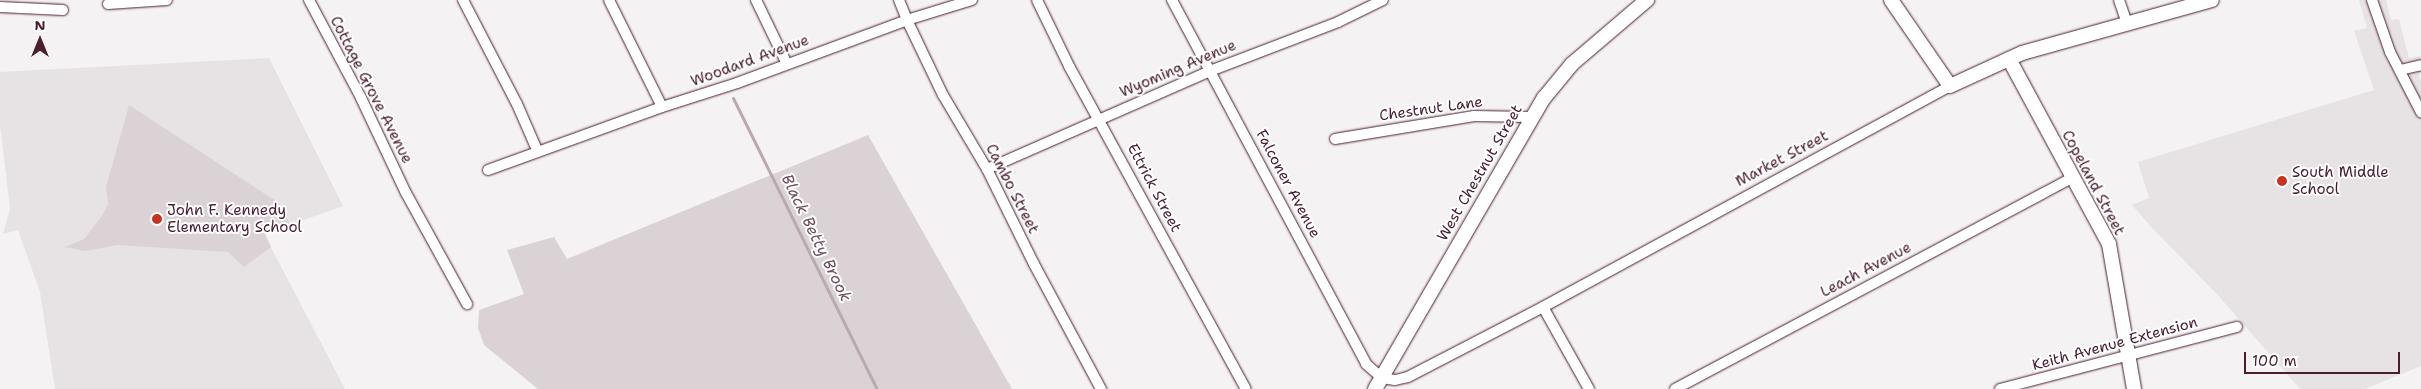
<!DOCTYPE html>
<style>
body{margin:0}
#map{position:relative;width:2421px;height:389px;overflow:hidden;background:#f4f2f2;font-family:"Shantell Sans",sans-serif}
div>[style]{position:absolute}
.built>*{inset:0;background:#e7e2e3}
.green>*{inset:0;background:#dbd2d5}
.stream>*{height:3px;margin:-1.5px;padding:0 1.5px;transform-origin:1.5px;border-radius:1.5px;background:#baa9ae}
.roads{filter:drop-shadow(0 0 1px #4a1f2b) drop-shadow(0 0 1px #4a1f2b)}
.street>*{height:10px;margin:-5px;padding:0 5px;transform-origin:5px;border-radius:5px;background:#fff}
.secondary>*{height:14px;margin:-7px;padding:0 7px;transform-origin:7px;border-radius:7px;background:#fff}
.dots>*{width:14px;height:14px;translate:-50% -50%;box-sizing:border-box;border:2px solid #fff;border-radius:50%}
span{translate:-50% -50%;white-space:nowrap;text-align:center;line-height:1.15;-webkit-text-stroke:4px #fff;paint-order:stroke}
.street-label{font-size:15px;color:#4a1f2b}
.poi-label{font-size:15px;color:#4a1f2b}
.left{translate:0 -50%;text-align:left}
.water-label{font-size:16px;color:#714f59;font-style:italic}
.north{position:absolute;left:15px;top:15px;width:50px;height:50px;-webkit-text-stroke:4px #fff;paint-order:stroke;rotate:0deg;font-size:14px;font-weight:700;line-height:20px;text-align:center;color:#4a1f2b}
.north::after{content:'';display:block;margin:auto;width:18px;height:22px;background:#4a1f2b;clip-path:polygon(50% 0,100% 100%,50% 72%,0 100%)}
.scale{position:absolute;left:2244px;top:352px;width:156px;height:22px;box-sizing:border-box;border:2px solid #4a1f2b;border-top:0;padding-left:6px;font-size:15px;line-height:18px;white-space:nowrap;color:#4a1f2b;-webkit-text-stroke:4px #fff;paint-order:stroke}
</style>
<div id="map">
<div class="built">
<div style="clip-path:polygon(2359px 0,2386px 0,2391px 20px,2399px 19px,2409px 58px,2420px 56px,2421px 60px,2419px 77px,2421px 80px,2421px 366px,2365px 389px,2300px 389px,2216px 293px,2152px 228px,2132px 205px,2149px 198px,2138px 162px,2374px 90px,2354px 31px,2367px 28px)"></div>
<div style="clip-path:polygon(269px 58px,343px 206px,264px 234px,345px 389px,55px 389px,40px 292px,18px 230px,3px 234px,10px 209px,0 124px,0 72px)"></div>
</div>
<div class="green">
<div style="clip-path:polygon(129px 105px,279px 203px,290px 224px,265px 234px,271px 247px,244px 267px,228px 252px,117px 245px,85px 251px,65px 247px,84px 239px,102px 216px,108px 204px,106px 187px)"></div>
<div style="clip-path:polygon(868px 135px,1012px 389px,538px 389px,484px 345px,478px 328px,479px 310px,524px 294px,507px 250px,554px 237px,567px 259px)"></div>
</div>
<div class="stream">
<div style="left:733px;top:98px;width:325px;rotate:63.7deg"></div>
</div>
<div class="roads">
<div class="street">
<div style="left:309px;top:0;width:111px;rotate:62deg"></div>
<div style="left:361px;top:98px;width:105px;rotate:64.7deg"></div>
<div style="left:406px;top:193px;width:127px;rotate:61.2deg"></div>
<div style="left:463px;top:0;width:117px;rotate:62.6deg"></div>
<div style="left:517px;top:104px;width:52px;rotate:66.4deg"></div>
<div style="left:609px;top:0;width:119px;rotate:63.6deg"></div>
<div style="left:756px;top:0;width:71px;rotate:64.2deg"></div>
<div style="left:899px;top:0;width:22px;rotate:68deg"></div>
<div style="left:907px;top:20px;width:83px;rotate:64.4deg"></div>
<div style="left:943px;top:95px;width:86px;rotate:59.3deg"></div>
<div style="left:987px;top:169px;width:106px;rotate:63.7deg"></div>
<div style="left:1034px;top:264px;width:142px;rotate:61.8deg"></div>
<div style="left:1037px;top:0;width:73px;rotate:64.1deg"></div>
<div style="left:1069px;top:66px;width:368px;rotate:61.3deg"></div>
<div style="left:1172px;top:0;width:412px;rotate:61.9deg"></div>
<div style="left:1366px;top:364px;width:21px;rotate:41deg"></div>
<div style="left:1382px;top:378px;width:13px;rotate:9deg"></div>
<div style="left:1395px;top:380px;width:13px;rotate:-13deg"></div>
<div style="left:1408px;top:377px;width:152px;rotate:-27.4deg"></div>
<div style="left:1543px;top:307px;width:463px;rotate:-28.5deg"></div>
<div style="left:2119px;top:0;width:24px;rotate:71deg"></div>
<div style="left:2372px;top:0;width:55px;rotate:70.9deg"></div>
<div style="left:2390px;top:52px;width:68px;rotate:62.7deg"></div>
<div style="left:108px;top:4px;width:59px;rotate:-3.9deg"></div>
<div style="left:0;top:7px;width:63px;rotate:2.7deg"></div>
<div style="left:2400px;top:70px;width:22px;rotate:-13deg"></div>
<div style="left:1335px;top:139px;width:141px;rotate:-9.4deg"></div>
<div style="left:1474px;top:116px;width:57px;rotate:1deg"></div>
<div style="left:987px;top:169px;width:244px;rotate:-23.7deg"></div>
<div style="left:1210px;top:71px;width:137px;rotate:-20.9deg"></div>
<div style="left:1338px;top:22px;width:50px;rotate:-26.1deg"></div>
<div style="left:488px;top:170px;width:185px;rotate:-19.9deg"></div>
<div style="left:662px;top:107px;width:79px;rotate:-17.7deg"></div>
<div style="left:737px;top:83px;width:181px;rotate:-20.3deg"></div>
<div style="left:907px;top:20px;width:68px;rotate:-17.1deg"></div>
<div style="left:1543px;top:307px;width:94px;rotate:60.7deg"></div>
<div style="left:1675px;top:389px;width:449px;rotate:-28deg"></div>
<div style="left:2000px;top:389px;width:245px;rotate:-14.7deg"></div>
</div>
<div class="secondary">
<div style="left:1891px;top:0;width:104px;rotate:55.5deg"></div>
<div style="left:1950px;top:86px;width:79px;rotate:-24.6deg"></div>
<div style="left:2022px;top:53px;width:197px;rotate:-15.6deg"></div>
<div style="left:2009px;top:59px;width:210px;rotate:61.6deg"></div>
<div style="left:2109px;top:244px;width:147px;rotate:80.2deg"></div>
<div style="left:1375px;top:389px;width:337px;rotate:-59.9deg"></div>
<div style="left:1544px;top:98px;width:44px;rotate:-50.5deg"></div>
<div style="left:1572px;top:64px;width:99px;rotate:-40.5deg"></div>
</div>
</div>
<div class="dots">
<div style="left:2282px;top:181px;background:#c8321e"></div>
<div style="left:157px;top:219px;background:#c8321e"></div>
</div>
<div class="street-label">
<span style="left:750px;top:61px;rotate:-20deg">Woodard Avenue</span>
<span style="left:1178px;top:69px;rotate:-23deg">Wyoming Avenue</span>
<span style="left:371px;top:90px;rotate:63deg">Cottage Grove Avenue</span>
<span style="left:1431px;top:109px;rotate:-8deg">Chestnut Lane</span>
<span style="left:1782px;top:159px;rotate:-28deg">Market Street</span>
<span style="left:1480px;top:173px;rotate:-60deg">West Chestnut Street</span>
<span style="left:2093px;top:183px;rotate:62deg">Copeland Street</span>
<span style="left:1288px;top:184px;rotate:62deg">Falconer Avenue</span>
<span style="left:1154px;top:188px;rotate:62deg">Ettrick Street</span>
<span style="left:1012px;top:189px;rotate:63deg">Cambo Street</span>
<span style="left:1866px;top:270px;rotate:-28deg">Leach Avenue</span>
<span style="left:2115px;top:344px;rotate:-15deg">Keith Avenue Extension</span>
</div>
<div class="poi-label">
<span class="left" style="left:2292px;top:181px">South Middle<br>School</span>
<span class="left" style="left:167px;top:219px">John F. Kennedy<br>Elementary School</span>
</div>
<div class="water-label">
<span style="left:816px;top:238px;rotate:64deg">Black Betty Brook</span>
</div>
<div class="north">N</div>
<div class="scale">100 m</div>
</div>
